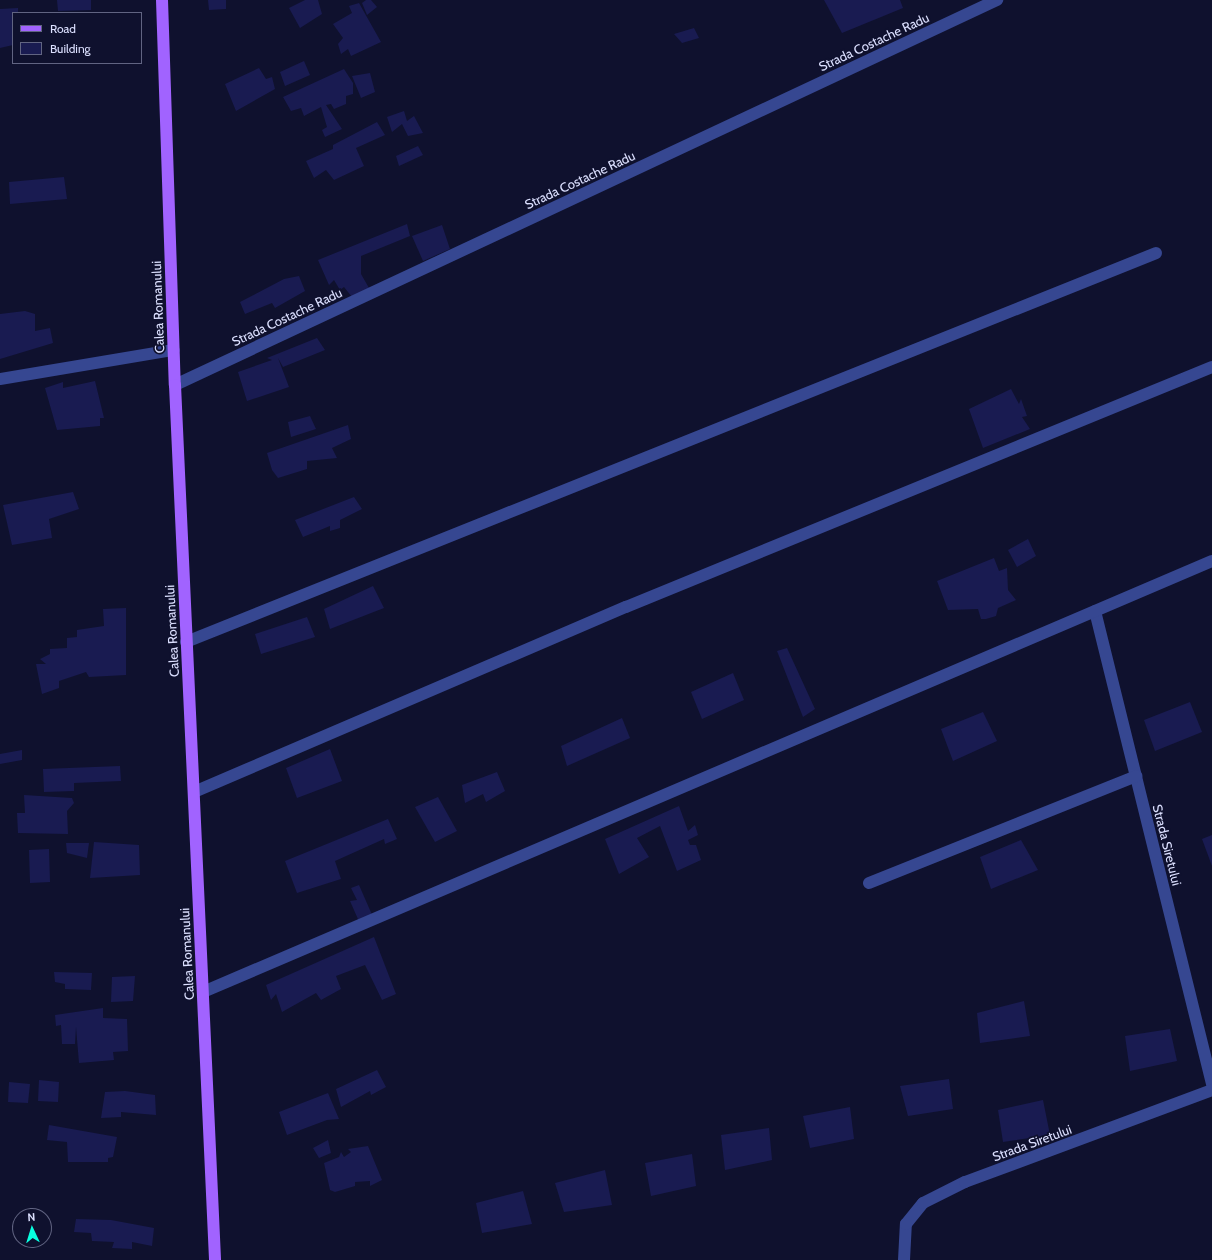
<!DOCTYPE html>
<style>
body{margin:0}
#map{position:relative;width:1212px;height:1260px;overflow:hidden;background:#0f112e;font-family:Cabin,sans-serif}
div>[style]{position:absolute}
.building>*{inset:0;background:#191b51}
.minor>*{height:12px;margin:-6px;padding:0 6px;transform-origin:6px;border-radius:6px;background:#364791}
.major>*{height:12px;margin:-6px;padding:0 6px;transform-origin:6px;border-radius:6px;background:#a163ff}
span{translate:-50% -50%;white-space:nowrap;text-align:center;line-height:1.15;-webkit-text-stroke:3.5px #0f112e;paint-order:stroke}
.street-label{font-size:13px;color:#dce0ff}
.legend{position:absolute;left:12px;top:12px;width:130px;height:52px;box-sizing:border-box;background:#0f112e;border:1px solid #616482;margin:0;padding:5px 7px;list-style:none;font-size:12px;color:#dce0ff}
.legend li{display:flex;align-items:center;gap:8px;height:20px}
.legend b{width:20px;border:1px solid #616482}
.north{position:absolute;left:12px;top:1208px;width:40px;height:40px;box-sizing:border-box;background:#0f112e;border:1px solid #616482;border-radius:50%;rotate:356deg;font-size:11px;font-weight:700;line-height:16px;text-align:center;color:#dce0ff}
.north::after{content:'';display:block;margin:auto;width:14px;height:18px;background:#08ffdf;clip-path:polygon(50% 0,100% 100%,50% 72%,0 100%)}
</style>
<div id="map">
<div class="building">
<div style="clip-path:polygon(57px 0,91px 0,91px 10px,58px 11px)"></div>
<div style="clip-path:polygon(208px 0,226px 0,226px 9px,209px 10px)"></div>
<div style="clip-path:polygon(305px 0,318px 0,322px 14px,300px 28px,289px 8px)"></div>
<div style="clip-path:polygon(366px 0,371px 0,377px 7px,367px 15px,362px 3px)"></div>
<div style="clip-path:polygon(824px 0,900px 0,903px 8px,842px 33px)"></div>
<div style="clip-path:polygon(359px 3px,381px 42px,351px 56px,348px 49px,341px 54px,338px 44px,343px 38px,333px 24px,352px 13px,349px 6px)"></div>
<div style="clip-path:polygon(18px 8px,18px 13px,13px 13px,13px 45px,0 48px,0 9px)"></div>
<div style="clip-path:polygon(694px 28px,699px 38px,682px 43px,674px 34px)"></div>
<div style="clip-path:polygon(304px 61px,310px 75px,285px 86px,280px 72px)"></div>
<div style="clip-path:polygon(259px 68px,266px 79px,272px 77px,275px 89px,236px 111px,225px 84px)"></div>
<div style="clip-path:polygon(344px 69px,353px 83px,353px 94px,346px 96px,346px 104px,334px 109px,331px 104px,326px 105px,342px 129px,325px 137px,322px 130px,327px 127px,321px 107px,304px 116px,301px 108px,291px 111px,283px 97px)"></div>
<div style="clip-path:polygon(370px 73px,375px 92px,361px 98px,352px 76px)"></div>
<div style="clip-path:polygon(404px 111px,407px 121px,414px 116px,423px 133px,408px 136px,402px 124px,392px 132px,387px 117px)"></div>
<div style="clip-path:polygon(377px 122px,385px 135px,356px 148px,364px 166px,334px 180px,326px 170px,314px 178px,306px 161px,333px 149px,333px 145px)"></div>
<div style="clip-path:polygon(418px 146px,423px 155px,399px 166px,396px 156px)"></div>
<div style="clip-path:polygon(64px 177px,67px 199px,10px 204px,9px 182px)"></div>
<div style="clip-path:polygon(407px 224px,410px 236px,361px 256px,361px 274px,369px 288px,352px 297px,344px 287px,340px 290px,334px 280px,329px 285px,318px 260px)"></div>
<div style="clip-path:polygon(442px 225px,450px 249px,423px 261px,412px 236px)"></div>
<div style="clip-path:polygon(299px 276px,305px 291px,275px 308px,272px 303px,245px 314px,240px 302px,284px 279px)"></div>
<div style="clip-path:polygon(25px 311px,35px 314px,35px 331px,50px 328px,53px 343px,0 359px,0 314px)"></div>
<div style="clip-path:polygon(317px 338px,325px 350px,283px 367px,278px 358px,289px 387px,247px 401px,238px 372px,272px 360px,267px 358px)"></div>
<div style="clip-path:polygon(95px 381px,104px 418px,100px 418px,100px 426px,57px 430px,45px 388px,63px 382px,63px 388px)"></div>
<div style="clip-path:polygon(1011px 389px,1019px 404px,1021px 399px,1027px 416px,1022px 417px,1030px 429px,983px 448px,969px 409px)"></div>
<div style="clip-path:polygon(310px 416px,316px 429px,291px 437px,288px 422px)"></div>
<div style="clip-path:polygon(348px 425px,351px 439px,332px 448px,337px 458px,307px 461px,307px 469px,278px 478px,272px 470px,267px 453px)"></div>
<div style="clip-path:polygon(73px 492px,79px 509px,49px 519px,52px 538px,12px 545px,3px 505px)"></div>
<div style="clip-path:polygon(354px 497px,362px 509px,340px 520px,340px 528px,330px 531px,330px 526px,303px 537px,295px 520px)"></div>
<div style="clip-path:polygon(1028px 539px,1036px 556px,1017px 567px,1008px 550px)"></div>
<div style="clip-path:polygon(994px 558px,999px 571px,1007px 568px,1008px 590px,1016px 600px,998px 608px,996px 616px,986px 619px,981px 619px,978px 609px,948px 610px,937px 581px)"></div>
<div style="clip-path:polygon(373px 586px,384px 608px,330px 629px,324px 609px)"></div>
<div style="clip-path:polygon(126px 608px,126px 675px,89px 677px,86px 672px,59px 681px,59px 688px,42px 694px,36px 664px,46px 664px,40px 659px,50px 654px,50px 649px,67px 648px,67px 638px,77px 637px,77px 630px,104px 626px,103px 609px)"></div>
<div style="clip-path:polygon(307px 617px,315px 637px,261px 654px,255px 634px)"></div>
<div style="clip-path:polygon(787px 648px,815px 709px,803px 717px,777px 651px)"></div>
<div style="clip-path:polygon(733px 673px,744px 700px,702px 719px,691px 692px)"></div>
<div style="clip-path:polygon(1190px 702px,1202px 732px,1155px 751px,1144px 720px)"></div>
<div style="clip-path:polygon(983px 712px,997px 741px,953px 761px,941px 729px)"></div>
<div style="clip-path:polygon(622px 718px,630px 738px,567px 766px,561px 746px)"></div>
<div style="clip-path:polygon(330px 749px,342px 781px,297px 798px,286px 768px)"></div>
<div style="clip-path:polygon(22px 750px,22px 760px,0 764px,0 754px)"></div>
<div style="clip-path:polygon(120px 766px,121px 781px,74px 783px,74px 791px,44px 792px,43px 769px)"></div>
<div style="clip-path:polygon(497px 772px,505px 791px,486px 802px,483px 794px,465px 803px,462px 785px)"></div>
<div style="clip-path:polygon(24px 795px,72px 798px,74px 803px,67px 811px,68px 834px,18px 833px,17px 813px,25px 813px)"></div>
<div style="clip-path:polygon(438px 797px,457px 831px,435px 842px,415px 807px)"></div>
<div style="clip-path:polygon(679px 806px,688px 831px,695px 825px,698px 835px,688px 840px,690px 845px,696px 845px,701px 860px,677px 871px,660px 826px,637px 838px,649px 857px,619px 874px,605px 839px)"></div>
<div style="clip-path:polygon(388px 819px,397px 839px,385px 844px,384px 839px,335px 861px,341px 879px,297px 893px,285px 861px)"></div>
<div style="clip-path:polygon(1212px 835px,1212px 866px,1202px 839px)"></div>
<div style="clip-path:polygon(1021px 840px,1038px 870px,991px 889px,980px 857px)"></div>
<div style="clip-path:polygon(94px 842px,139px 845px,140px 875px,90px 878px)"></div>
<div style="clip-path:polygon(66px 843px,89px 843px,87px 858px,67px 853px)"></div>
<div style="clip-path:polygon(49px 849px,50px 882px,30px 883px,29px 850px)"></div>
<div style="clip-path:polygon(359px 885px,373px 917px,361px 926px,350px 901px,357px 900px,351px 888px)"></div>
<div style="clip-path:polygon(374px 937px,396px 994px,382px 1000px,365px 965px,336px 976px,341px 989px,321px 1000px,316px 993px,282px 1012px,276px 994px,271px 1000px,266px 985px)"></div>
<div style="clip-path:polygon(54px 972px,92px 973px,91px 990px,65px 989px,65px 984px,55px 982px)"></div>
<div style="clip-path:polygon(135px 976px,133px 1001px,111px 1002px,112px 977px)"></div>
<div style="clip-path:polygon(1024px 1001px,1030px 1036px,980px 1043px,977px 1013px)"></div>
<div style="clip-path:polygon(103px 1008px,103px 1018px,127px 1019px,128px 1051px,113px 1052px,114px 1060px,79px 1063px,76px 1027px,75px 1044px,62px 1044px,61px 1025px,56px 1026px,55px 1015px)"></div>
<div style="clip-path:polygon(1170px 1029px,1177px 1061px,1130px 1071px,1125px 1036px)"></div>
<div style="clip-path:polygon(377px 1070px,386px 1087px,371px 1095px,370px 1091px,341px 1107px,336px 1089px)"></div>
<div style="clip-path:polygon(949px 1079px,953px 1109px,908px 1116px,900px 1086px)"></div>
<div style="clip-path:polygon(39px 1080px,59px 1082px,58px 1102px,38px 1101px)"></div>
<div style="clip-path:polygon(9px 1082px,30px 1084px,28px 1103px,8px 1102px)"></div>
<div style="clip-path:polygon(125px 1091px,155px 1095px,156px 1115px,121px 1112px,121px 1117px,101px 1118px,105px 1092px)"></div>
<div style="clip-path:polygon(328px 1093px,339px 1119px,327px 1120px,287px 1135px,279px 1112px)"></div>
<div style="clip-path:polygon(1043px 1100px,1050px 1135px,1003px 1142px,998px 1110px)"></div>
<div style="clip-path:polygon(850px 1107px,854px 1139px,810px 1148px,803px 1116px)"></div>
<div style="clip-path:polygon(49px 1125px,117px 1137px,113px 1157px,108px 1158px,108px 1162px,68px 1162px,67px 1142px,47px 1140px)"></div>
<div style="clip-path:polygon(769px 1128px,772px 1160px,725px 1170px,721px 1135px)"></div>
<div style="clip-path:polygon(328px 1140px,331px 1153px,319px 1158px,313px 1148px)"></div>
<div style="clip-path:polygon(368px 1146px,382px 1180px,370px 1186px,370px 1181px,355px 1182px,355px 1186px,335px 1192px,330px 1190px,324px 1163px,339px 1157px,341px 1152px,344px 1157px,351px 1152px,348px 1149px)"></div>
<div style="clip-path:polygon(692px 1154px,696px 1186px,651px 1196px,645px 1163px)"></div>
<div style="clip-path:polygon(605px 1170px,612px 1205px,564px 1212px,555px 1183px)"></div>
<div style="clip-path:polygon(523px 1191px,532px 1224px,482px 1233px,476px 1203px)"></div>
<div style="clip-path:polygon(76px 1219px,111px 1220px,154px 1228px,152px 1246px,132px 1242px,132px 1249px,112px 1248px,114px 1242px,92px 1241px,91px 1233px,74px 1232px)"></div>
</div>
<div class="minor">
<div style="left:0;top:379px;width:176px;rotate:-9.5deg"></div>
<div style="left:175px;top:385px;width:908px;rotate:-25.1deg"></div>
<div style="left:1095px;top:611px;width:488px;rotate:76.1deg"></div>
<div style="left:186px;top:642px;width:1045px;rotate:-21.85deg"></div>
<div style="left:194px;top:792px;width:470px;rotate:-23.2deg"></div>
<div style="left:626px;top:607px;width:633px;rotate:-22.27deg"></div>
<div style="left:869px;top:883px;width:288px;rotate:-21.8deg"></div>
<div style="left:203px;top:992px;width:1097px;rotate:-23.13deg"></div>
<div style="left:904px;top:1260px;width:36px;rotate:-87deg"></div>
<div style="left:906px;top:1224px;width:27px;rotate:-51deg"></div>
<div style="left:923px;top:1203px;width:47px;rotate:-26.6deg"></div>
<div style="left:965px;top:1182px;width:264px;rotate:-20.4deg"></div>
</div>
<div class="major">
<div style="left:162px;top:0;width:385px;rotate:88.1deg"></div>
<div style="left:175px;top:385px;width:876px;rotate:87.38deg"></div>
</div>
<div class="street-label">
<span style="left:874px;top:42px;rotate:-25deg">Strada Costache Radu</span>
<span style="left:580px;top:180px;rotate:-25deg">Strada Costache Radu</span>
<span style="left:158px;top:307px;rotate:-92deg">Calea Romanului</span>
<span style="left:287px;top:317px;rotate:-25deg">Strada Costache Radu</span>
<span style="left:172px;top:631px;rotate:-93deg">Calea Romanului</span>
<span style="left:1167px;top:845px;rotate:76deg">Strada Siretului</span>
<span style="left:187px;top:954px;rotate:-93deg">Calea Romanului</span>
<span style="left:1032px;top:1143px;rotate:-20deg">Strada Siretului</span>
</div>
<ul class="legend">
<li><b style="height:5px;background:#a163ff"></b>Road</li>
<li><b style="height:11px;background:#191b51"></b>Building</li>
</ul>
<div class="north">N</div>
</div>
